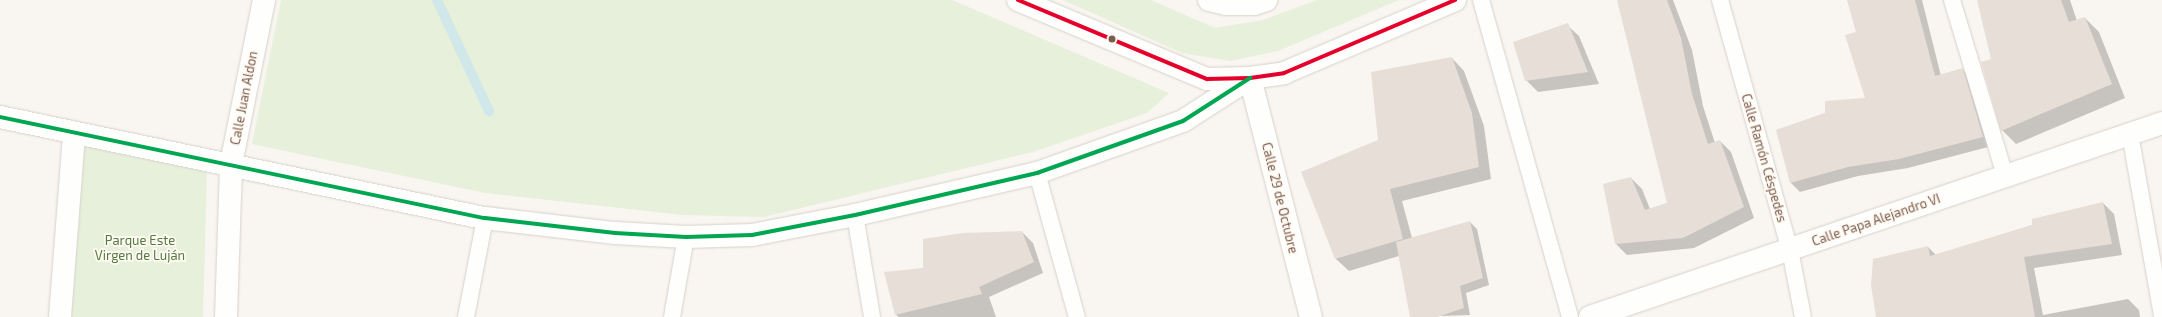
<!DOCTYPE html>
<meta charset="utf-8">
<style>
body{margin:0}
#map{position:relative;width:2162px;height:317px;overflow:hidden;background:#f9f5f0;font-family:"Exo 2",sans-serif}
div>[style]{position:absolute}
.green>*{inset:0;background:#e7f0db}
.shadow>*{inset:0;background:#0003}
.stream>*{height:10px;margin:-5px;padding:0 5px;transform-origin:5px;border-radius:5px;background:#d0e8ea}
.building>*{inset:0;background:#e6ded7}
.roads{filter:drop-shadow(0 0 1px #d7d1cb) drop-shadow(0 0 1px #d7d1cb)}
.service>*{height:16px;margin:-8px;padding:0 8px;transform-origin:8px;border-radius:8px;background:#fefefd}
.minor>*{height:22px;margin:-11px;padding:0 11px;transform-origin:11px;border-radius:11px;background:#fefefd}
.tertiary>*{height:22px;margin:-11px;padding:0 11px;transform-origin:11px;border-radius:11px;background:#fefefd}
.bus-1>*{height:4px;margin:-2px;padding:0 2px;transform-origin:2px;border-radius:2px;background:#e4002b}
.bus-2>*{height:4px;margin:-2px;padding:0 2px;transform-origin:2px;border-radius:2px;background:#00a651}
.dots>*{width:11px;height:11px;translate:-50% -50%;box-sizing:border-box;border:2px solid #fffaf3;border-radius:50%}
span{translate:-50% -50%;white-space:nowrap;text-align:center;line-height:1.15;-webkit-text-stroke:3.5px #fffaf3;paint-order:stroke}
.street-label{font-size:13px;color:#7a5c4d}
.park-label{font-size:13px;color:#537a41}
</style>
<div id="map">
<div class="green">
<div style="clip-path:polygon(281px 0,952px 0,1169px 93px,1147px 113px,1033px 152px,764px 217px,683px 215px,485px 193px,252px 144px)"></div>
<div style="clip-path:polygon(1063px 0,1151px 0,1215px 28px,1263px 20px,1317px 0,1399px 0,1278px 51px,1230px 61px,1182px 53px)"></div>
<div style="clip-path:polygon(90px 142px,207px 171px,203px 317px,71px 317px,83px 149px)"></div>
</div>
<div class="shadow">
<div style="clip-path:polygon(1618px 0,1673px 0,1692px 50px,1703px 106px,1715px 143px,1720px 141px,1731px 152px,1754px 218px,1694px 248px,1627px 255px,1616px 244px,1631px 178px,1642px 189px,1650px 209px,1669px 203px)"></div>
<div style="clip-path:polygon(1848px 0,1922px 0,1941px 76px,1962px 69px,1971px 78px,1992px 146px,1908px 168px,1858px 176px,1800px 192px,1791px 183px,1777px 130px,1866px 99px,1857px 33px)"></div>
<div style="clip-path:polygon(1990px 0,2070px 0,2077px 21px,2085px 18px,2099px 32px,2125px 98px,2016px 144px,2002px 130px,1992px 60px)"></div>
<div style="clip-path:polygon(1567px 25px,1579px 36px,1599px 84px,1538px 92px,1526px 80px)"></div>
<div style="clip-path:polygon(1452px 58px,1464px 71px,1484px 126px,1491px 179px,1402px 201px,1412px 238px,1470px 222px,1477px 229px,1489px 285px,1466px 293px,1470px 315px,1411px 317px,1399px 256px,1349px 271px,1336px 259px,1303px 172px,1379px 140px)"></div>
<div style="clip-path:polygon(2103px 203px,2114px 214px,2122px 255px,2034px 268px,2043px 315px,2128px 299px,2139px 310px,2140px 317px,1877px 317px,1928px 247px,1936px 255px)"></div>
<div style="clip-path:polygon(1022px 232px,1033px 243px,1043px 273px,989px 297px,996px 317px,899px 317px,896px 315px,924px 268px)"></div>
</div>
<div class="stream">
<div style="left:437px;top:0;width:123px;rotate:64.9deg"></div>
</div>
<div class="building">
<div style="clip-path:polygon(1617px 0,1667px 0,1681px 38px,1692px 94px,1708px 144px,1720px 140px,1744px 207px,1683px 238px,1615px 244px,1603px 184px,1631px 177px,1645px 210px,1667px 203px)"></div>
<div style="clip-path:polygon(1847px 0,1915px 0,1935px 76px,1963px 68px,1983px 137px,1899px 159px,1848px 167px,1790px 183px,1776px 130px,1825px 113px,1825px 101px,1865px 98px,1845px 35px,1856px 32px)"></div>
<div style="clip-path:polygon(1977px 0,2061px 0,2069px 22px,2085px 17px,2112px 84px,2001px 131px,1981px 62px,1991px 59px)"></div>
<div style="clip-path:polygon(1568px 23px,1588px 72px,1525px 81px,1513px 42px)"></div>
<div style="clip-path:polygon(1452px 57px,1472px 113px,1479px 167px,1390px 189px,1403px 239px,1335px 259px,1301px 172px,1378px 140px,1371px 72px)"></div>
<div style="clip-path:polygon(2103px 202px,2112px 244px,2024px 257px,2035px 317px,1876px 317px,1871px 285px,1873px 259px,1928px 246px,1930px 256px,2032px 225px,2032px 219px)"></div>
<div style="clip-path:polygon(1470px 221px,1483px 278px,1460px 286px,1464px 308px,1437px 317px,1410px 317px,1396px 242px)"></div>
<div style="clip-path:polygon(1022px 231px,1034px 262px,979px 287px,982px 294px,895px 315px,884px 272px,923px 268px,923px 239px,963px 233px)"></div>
</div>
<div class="roads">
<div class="service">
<div style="left:1481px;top:0;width:329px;rotate:74.3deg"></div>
<div style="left:1720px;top:0;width:260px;rotate:74.4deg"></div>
<div style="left:1790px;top:250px;width:68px;rotate:79deg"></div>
<div style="left:1952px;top:0;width:184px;rotate:73.2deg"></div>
<div style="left:2130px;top:134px;width:184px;rotate:80deg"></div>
<div style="left:1037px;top:173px;width:149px;rotate:74.5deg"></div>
<div style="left:855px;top:215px;width:103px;rotate:80.5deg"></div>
<div style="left:466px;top:317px;width:101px;rotate:-79.1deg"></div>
<div style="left:672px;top:317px;width:81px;rotate:-80.1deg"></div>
</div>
<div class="minor">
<div style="left:0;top:117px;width:495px;rotate:11.8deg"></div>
<div style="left:485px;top:218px;width:131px;rotate:6.6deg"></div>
<div style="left:615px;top:233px;width:71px;rotate:3.2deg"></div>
<div style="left:686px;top:237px;width:66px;rotate:-1.7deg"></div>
<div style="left:752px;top:235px;width:105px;rotate:-11deg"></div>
<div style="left:855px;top:215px;width:187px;rotate:-13deg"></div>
<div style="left:1037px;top:173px;width:155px;rotate:-19.6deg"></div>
<div style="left:1183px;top:121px;width:80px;rotate:-32.7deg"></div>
<div style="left:1250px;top:78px;width:247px;rotate:75.7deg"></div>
<div style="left:60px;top:317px;width:184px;rotate:-85.6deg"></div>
<div style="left:226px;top:317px;width:153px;rotate:-88.1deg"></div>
<div style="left:231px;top:164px;width:167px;rotate:-78.6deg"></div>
<div style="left:1590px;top:317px;width:604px;rotate:-18.73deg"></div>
</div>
<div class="tertiary">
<div style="left:1018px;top:0;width:205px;rotate:22.7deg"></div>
<div style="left:1207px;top:79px;width:43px;rotate:-1.3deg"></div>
<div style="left:1250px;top:78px;width:34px;rotate:-8deg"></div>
<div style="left:1284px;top:73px;width:186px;rotate:-23.1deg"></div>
<div style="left:1209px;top:0;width:17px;rotate:13deg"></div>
<div style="left:1226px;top:4px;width:28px"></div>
<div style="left:1254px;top:4px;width:13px;rotate:-18deg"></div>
</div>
</div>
<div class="bus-1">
<div style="left:1018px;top:0;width:205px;rotate:22.7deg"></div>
<div style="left:1207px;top:79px;width:43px;rotate:-1.3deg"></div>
<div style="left:1250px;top:78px;width:34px;rotate:-8deg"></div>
<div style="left:1284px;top:73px;width:186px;rotate:-23.1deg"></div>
</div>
<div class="bus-2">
<div style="left:0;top:117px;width:495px;rotate:11.8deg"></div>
<div style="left:485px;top:218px;width:131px;rotate:6.6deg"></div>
<div style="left:615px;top:233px;width:71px;rotate:3.2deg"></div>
<div style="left:686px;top:237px;width:66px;rotate:-1.7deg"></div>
<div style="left:752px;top:235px;width:105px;rotate:-11deg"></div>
<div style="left:855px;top:215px;width:187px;rotate:-13deg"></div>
<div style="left:1037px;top:173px;width:155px;rotate:-19.6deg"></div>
<div style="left:1183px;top:121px;width:80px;rotate:-32.7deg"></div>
</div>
<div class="dots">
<div style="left:1112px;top:39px;background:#7a5c4d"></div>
</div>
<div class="street-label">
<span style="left:244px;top:98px;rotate:-79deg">Calle Juan Aldon</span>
<span style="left:1764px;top:158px;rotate:74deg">Calle Ramón Céspedes</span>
<span style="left:1280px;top:198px;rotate:76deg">Calle 29 de Octubre</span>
<span style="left:1876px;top:220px;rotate:-19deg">Calle Papa Alejandro VI</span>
</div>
<div class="park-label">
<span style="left:140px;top:248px">Parque Este<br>Virgen de Luján</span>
</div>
</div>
